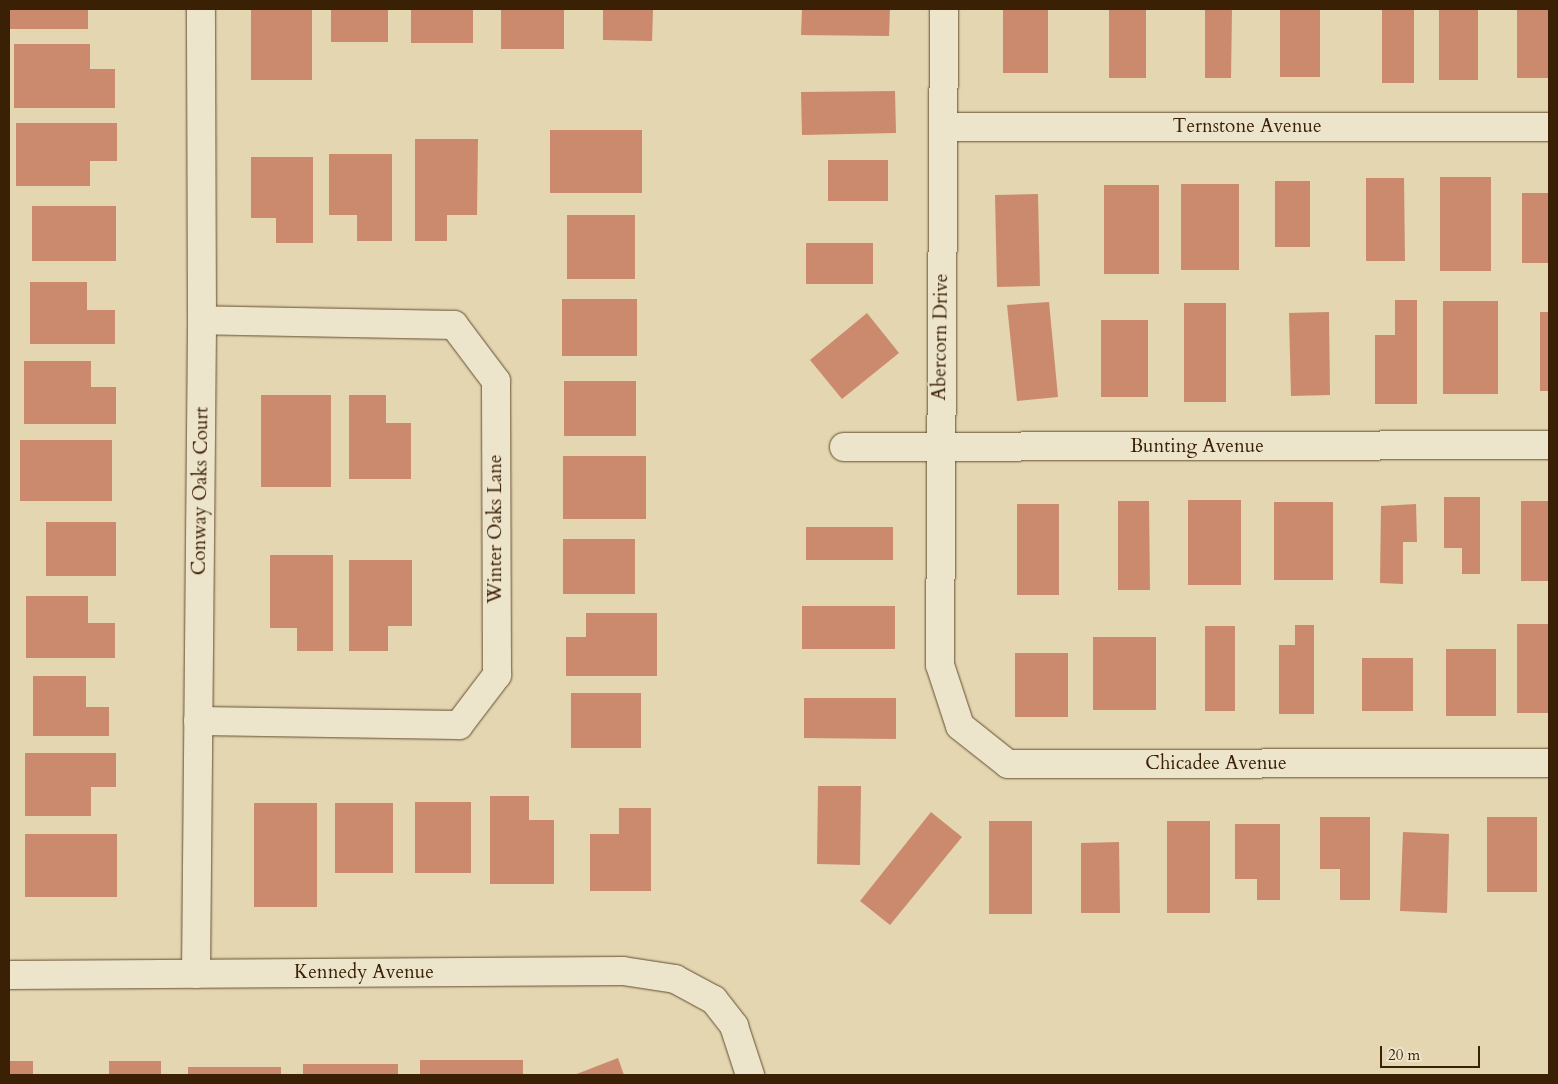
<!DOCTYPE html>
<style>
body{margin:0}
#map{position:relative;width:1558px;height:1084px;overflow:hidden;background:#e3d6b1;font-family:Cardo,serif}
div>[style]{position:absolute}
.building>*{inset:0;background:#cb8a6d}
.roads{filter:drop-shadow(0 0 1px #644e2f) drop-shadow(0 0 1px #644e2f)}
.minor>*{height:28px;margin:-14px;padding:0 14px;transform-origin:14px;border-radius:14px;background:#ede4cc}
span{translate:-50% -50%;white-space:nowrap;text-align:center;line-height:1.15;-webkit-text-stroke:4px #ede4cc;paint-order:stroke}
.street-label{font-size:19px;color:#3a2004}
.frame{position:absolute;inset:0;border:10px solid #3a2004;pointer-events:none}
.scale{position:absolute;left:1380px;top:1046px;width:100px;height:22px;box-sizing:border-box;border:2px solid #3a2004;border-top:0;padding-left:6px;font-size:15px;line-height:18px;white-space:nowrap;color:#3a2004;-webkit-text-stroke:4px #ede4cc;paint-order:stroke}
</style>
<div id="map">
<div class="building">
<div style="clip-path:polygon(9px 9px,88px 9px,88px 29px,9px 29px)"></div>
<div style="clip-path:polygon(251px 9px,312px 9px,312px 80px,251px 80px)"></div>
<div style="clip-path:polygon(331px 9px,388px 9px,388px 42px,331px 42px)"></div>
<div style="clip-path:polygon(411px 9px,473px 9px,473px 43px,411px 43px)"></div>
<div style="clip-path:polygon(501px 9px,564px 9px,564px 49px,501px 49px)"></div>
<div style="clip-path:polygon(603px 9px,653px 9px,652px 41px,603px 40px)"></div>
<div style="clip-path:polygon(802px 9px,890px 9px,889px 36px,801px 35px)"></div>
<div style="clip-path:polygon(1003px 9px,1048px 9px,1048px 73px,1003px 73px)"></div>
<div style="clip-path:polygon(1109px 9px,1146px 9px,1146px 78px,1109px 78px)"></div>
<div style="clip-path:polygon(1205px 9px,1232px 9px,1231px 78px,1205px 78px)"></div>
<div style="clip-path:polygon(1280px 9px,1320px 9px,1320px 77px,1280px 77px)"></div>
<div style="clip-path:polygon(1382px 9px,1414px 9px,1414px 83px,1382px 83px)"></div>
<div style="clip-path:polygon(1439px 9px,1478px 9px,1478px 80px,1439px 80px)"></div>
<div style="clip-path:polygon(1517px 9px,1549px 9px,1549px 78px,1517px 78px)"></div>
<div style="clip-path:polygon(14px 44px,90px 44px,90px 69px,115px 69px,115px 108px,14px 108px)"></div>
<div style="clip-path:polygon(895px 91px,896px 133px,802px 135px,801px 92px)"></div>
<div style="clip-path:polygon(16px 123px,117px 123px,117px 161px,90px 161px,90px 186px,16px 186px)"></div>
<div style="clip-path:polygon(550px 130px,642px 130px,642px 193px,550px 193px)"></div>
<div style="clip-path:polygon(415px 139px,478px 139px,477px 215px,447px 215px,447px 241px,415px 241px)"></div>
<div style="clip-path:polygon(329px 154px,392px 154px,392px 241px,357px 241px,357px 215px,329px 215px)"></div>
<div style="clip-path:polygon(251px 157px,313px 157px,313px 243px,276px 243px,276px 218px,251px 218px)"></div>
<div style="clip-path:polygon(828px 160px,888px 160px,888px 201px,828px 201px)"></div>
<div style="clip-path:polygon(1440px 177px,1491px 177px,1491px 271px,1440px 271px)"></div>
<div style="clip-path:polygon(1366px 178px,1404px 178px,1405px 261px,1366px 261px)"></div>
<div style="clip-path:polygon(1275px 181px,1310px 181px,1310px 247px,1275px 247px)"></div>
<div style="clip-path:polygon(1181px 184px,1239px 184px,1239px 270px,1181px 270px)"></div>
<div style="clip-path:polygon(1104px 185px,1159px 185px,1159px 274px,1104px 274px)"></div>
<div style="clip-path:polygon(1522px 193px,1549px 193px,1549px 263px,1522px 263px)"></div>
<div style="clip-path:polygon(1038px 194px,1040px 286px,997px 287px,995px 195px)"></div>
<div style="clip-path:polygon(32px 206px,116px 206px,116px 261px,32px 261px)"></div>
<div style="clip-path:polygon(567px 215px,635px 215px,635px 279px,567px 279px)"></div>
<div style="clip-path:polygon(806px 243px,873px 243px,873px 284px,806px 284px)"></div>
<div style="clip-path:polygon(30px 282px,87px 282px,87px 310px,115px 310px,115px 344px,30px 344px)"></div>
<div style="clip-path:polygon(562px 299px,637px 299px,637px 356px,562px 356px)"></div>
<div style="clip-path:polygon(1395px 300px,1417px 300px,1417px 404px,1375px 404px,1375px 335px,1395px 335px)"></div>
<div style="clip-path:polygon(1443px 301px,1498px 301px,1498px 394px,1443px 394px)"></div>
<div style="clip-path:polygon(1049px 302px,1058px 397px,1017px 401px,1007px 305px)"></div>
<div style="clip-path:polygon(1184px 303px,1226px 303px,1226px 402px,1184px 402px)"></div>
<div style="clip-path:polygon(1329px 312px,1330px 395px,1291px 396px,1289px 313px)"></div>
<div style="clip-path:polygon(1540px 312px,1549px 312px,1549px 391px,1540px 391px)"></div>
<div style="clip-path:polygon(867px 313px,899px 353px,842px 399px,810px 360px)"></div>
<div style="clip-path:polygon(1101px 320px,1148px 320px,1148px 397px,1101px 397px)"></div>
<div style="clip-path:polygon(24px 361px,91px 361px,91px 387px,116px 387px,116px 424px,24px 424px)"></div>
<div style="clip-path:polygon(564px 381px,636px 381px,636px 436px,564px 436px)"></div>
<div style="clip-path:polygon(261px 395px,331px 395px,331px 487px,261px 487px)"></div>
<div style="clip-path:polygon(349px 395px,386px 395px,386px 423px,411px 423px,411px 479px,349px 479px)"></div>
<div style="clip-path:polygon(20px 440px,112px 440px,112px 501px,20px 501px)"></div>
<div style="clip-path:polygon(563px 456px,646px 456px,646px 519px,563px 519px)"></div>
<div style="clip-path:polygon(1444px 497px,1480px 497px,1480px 574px,1462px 574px,1462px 548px,1444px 548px)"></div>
<div style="clip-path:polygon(1188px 500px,1241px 500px,1241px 585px,1188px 585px)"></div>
<div style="clip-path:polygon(1118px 501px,1149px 501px,1150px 590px,1118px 590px)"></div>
<div style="clip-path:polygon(1521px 501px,1549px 501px,1549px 581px,1521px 581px)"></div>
<div style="clip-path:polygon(1274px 502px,1333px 502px,1333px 580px,1274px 580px)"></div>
<div style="clip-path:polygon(1017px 504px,1059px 504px,1059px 595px,1017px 595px)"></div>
<div style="clip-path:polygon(1416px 504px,1417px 542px,1403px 542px,1403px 584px,1380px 583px,1381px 506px)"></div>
<div style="clip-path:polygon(46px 522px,116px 522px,116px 576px,46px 576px)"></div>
<div style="clip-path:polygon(806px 527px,893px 527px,893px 560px,806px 560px)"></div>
<div style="clip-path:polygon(563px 539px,635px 539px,635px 594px,563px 594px)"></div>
<div style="clip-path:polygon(270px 555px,333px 555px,333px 651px,297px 651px,297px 628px,270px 628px)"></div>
<div style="clip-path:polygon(349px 560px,412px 560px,412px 626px,388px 626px,388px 651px,349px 651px)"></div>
<div style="clip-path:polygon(26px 596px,88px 596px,88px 623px,115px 623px,115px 658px,26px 658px)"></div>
<div style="clip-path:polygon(802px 606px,895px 606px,895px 649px,802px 649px)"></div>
<div style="clip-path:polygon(586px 613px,657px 613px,657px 676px,566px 676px,566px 637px,586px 637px)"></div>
<div style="clip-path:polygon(1517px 624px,1549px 624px,1549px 713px,1517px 713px)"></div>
<div style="clip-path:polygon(1295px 625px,1314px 625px,1314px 714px,1279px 714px,1279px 645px,1295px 645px)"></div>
<div style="clip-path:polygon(1205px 626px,1235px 626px,1235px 711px,1205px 711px)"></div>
<div style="clip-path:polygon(1093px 637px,1156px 637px,1156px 710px,1093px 710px)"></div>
<div style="clip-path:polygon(1446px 649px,1496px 649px,1496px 716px,1446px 716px)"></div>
<div style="clip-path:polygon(1015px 653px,1068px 653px,1068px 717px,1015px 717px)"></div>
<div style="clip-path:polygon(1362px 658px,1413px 658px,1413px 711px,1362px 711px)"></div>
<div style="clip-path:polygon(33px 676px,86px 676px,86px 707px,109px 707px,109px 736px,33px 736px)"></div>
<div style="clip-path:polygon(571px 693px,641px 693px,641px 748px,571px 748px)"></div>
<div style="clip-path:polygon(804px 698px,896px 698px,896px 739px,804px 738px)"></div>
<div style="clip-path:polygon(25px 753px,116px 753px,116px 787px,91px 787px,91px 816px,25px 816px)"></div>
<div style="clip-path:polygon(818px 786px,861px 786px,860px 865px,817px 864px)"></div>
<div style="clip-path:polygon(490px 796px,529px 796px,529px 820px,554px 820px,554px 884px,490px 884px)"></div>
<div style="clip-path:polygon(415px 802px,471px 802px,471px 873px,415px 873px)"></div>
<div style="clip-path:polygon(254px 803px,317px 803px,317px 907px,254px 907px)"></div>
<div style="clip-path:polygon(335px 803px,393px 803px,393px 873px,335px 873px)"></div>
<div style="clip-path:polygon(619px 808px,651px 808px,651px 891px,590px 891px,590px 834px,619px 834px)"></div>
<div style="clip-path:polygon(931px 812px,962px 837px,890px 925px,860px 901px)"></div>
<div style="clip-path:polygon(1320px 817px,1370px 817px,1370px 900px,1340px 900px,1340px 869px,1320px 869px)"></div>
<div style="clip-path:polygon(1487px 817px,1537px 817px,1537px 892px,1487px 892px)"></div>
<div style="clip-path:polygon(989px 821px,1032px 821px,1032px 914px,989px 914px)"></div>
<div style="clip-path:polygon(1167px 821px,1210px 821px,1210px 913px,1167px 913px)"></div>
<div style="clip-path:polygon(1235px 824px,1280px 824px,1280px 900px,1257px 900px,1257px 879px,1235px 879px)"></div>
<div style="clip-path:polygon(1403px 832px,1449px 834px,1447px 913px,1400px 911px)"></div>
<div style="clip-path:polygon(25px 834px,117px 834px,117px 897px,25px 897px)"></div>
<div style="clip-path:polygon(1119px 842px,1120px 913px,1081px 913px,1081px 843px)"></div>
<div style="clip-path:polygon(618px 1058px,624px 1075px,574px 1075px)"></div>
<div style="clip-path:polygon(420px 1060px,523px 1060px,523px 1075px,420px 1075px)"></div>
<div style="clip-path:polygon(9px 1061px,33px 1061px,33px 1075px,9px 1075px)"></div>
<div style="clip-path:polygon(109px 1061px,161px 1061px,161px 1075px,109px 1075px)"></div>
<div style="clip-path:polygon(303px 1064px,398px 1064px,398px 1075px,303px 1075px)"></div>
<div style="clip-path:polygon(188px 1067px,281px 1067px,281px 1075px,188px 1075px)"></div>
</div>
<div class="roads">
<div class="minor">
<div style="left:944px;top:9px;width:656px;rotate:90.35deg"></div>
<div style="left:940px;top:665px;width:64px;rotate:71.8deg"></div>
<div style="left:960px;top:726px;width:61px;rotate:38.4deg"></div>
<div style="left:1008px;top:764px;width:541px;rotate:-0.11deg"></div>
<div style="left:945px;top:127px;width:604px"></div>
<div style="left:844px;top:447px;width:705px;rotate:-0.16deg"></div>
<div style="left:198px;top:721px;width:261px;rotate:0.9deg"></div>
<div style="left:459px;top:725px;width:63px;rotate:-52.8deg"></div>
<div style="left:497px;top:675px;width:294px;rotate:-90.2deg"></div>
<div style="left:496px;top:381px;width:70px;rotate:-126.9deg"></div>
<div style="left:454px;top:325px;width:252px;rotate:-178.9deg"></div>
<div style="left:196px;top:974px;width:654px;rotate:-89.47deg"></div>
<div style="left:202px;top:320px;width:311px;rotate:-90.2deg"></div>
<div style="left:9px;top:975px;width:614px;rotate:-0.37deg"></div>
<div style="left:623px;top:971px;width:53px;rotate:8.7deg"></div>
<div style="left:675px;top:979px;width:44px;rotate:28.3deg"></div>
<div style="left:714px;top:1000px;width:33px;rotate:52deg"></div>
<div style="left:734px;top:1026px;width:52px;rotate:71.9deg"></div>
</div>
</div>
<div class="street-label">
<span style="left:1247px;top:127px">Ternstone Avenue</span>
<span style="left:941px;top:337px;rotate:-89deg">Abercorn Drive</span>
<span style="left:1197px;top:447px">Bunting Avenue</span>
<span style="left:201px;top:491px;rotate:-89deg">Conway Oaks Court</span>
<span style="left:496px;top:529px;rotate:-90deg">Winter Oaks Lane</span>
<span style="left:1216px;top:764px">Chicadee Avenue</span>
<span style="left:364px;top:973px">Kennedy Avenue</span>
</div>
<div class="frame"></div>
<div class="scale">20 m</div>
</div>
